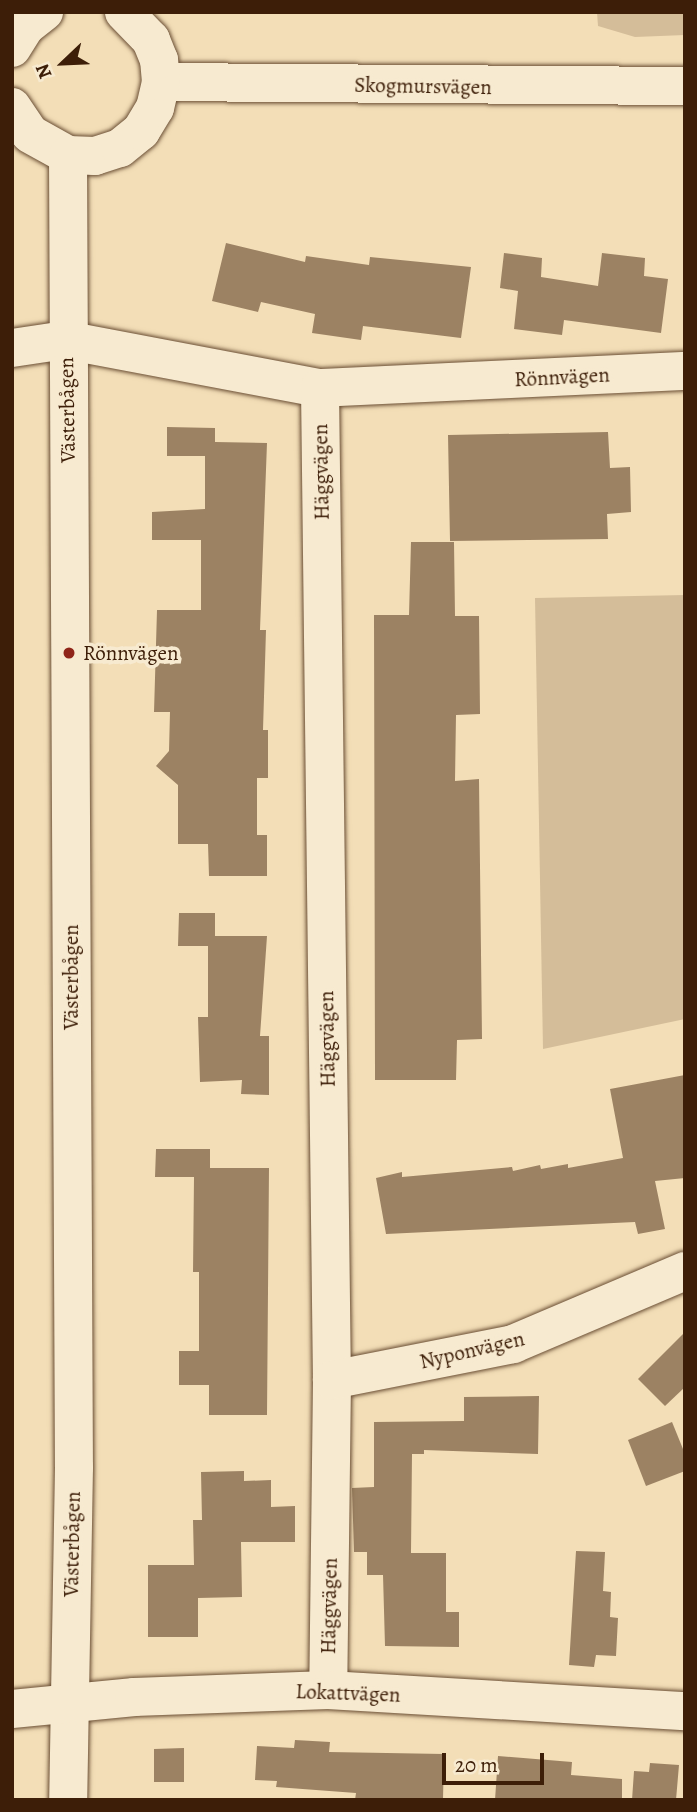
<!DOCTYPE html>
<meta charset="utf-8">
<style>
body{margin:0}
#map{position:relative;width:697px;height:1812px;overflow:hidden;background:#f3deb7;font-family:Alegreya,serif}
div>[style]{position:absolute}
.green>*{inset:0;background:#d4bd99}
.building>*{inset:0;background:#9c8263}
.roads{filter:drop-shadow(0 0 2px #6a4e34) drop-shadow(0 0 2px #6a4e34)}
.minor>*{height:38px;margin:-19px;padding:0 19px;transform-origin:19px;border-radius:19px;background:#f7ead0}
.dots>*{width:19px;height:19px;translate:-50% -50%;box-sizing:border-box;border:4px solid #f7ead0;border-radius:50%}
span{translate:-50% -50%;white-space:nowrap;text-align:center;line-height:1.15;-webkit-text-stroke:7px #f7ead0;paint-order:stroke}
.street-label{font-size:21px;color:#3d1e08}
.poi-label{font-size:21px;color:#3d1e08}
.left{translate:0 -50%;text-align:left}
.frame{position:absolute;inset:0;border:14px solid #3d1e08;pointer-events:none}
.north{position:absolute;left:28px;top:28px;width:70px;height:70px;-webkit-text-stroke:5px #f7ead0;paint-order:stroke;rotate:247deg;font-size:19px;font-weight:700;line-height:28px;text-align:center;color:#3d1e08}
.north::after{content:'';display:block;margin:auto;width:24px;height:32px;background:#3d1e08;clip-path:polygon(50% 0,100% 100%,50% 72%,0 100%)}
.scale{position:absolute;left:442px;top:1753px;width:102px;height:32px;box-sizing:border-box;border:4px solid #3d1e08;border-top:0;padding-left:9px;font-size:21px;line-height:24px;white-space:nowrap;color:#3d1e08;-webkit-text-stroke:5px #f7ead0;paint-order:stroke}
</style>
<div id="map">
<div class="green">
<div style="clip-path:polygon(597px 12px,685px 12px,685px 35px,635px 37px,598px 26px)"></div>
<div style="clip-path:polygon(685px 595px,685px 1019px,543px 1049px,535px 598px)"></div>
</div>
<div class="building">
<div style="clip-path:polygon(226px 243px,305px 262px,306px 256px,369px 265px,370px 257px,471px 267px,461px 338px,363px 326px,361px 340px,312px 333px,315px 314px,261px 302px,258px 312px,212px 301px)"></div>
<div style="clip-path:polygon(504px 253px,542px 258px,541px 277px,598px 286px,602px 253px,645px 258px,644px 276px,668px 279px,661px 333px,564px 320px,562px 335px,514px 329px,518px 291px,500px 288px)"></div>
<div style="clip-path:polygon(167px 427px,215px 428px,215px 442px,267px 443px,260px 630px,266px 630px,263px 730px,268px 730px,268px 778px,257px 778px,257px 835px,267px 835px,267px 876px,209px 876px,208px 844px,178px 844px,178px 785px,156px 766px,169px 751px,170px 712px,154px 712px,157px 610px,201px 610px,201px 540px,152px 540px,152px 512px,205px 509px,205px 456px,167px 456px)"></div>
<div style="clip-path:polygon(608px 432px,610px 468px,630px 467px,631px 512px,607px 514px,608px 539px,450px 541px,448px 435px)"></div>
<div style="clip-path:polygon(411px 542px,454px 542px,455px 616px,479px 616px,480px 714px,456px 715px,455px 781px,479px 779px,482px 1039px,457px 1040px,456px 1080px,375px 1080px,374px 615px,409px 615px)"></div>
<div style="clip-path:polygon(179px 913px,215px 913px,215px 936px,267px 936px,260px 1036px,269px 1036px,269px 1095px,241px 1094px,242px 1080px,200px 1082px,198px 1017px,208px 1017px,208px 946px,178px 946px)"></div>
<div style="clip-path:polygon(685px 1075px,685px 1178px,655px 1181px,665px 1229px,638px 1234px,635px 1222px,386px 1234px,376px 1178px,402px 1172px,402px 1177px,512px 1167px,513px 1171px,540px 1165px,541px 1169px,568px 1164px,568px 1168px,623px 1158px,610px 1089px)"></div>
<div style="clip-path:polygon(156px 1149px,210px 1149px,210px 1168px,269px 1168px,267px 1415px,209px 1415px,209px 1385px,179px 1385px,179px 1351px,199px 1351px,199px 1272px,193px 1272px,194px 1177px,155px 1177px)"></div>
<div style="clip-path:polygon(685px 1332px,685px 1387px,665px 1406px,638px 1379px)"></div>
<div style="clip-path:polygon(539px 1396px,538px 1454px,424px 1450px,424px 1454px,412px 1454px,411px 1553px,446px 1553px,446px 1612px,459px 1612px,459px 1647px,385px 1646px,383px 1575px,367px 1575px,367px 1552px,354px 1552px,352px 1488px,374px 1487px,374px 1422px,464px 1421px,464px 1397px)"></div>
<div style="clip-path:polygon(672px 1422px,685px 1454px,685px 1471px,646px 1486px,628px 1440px)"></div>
<div style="clip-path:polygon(244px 1471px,244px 1481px,271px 1480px,271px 1507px,295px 1506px,295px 1542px,241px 1542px,242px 1597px,198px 1598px,198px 1637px,148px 1637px,148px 1565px,194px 1565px,193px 1520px,202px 1520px,201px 1472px)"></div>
<div style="clip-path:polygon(576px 1551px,605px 1552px,603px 1591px,611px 1592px,610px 1617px,618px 1618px,616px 1656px,596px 1655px,594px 1667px,569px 1665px)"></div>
<div style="clip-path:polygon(295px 1740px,330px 1742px,329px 1752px,444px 1754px,443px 1800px,355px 1800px,356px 1793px,276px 1787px,277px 1781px,255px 1780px,257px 1746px,294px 1748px)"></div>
<div style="clip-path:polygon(184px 1748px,184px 1782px,154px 1782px,154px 1749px)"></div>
<div style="clip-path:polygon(498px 1756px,572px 1762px,571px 1775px,622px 1779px,622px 1800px,495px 1800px)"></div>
<div style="clip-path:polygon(650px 1763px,679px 1765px,676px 1800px,632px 1800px,634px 1771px,649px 1772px)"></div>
</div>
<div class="roads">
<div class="minor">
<div style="left:12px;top:48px;width:26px;rotate:-58deg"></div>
<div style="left:26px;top:26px;width:23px;rotate:-38deg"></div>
<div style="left:161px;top:82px;width:524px;rotate:0.44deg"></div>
<div style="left:12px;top:107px;width:32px;rotate:56deg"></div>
<div style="left:30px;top:134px;width:43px;rotate:28.9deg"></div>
<div style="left:68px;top:155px;width:27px;rotate:2deg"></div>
<div style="left:95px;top:156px;width:26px;rotate:-18deg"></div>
<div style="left:120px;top:148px;width:27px;rotate:-39deg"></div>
<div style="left:141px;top:131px;width:27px;rotate:-59deg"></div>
<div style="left:155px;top:108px;width:27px;rotate:-77deg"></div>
<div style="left:161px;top:82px;width:22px;rotate:-95deg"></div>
<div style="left:159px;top:60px;width:22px;rotate:-112deg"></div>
<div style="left:151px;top:40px;width:39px;rotate:-134deg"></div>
<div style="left:68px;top:155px;width:1312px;rotate:89.74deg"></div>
<div style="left:74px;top:1467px;width:333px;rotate:91deg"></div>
<div style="left:12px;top:348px;width:54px;rotate:-8.6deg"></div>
<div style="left:65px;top:340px;width:259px;rotate:10.7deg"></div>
<div style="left:320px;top:388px;width:365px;rotate:-2.7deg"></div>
<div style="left:320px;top:388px;width:992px;rotate:89.31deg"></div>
<div style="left:332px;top:1380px;width:310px;rotate:90.7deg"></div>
<div style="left:332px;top:1380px;width:185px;rotate:-11.2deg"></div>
<div style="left:513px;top:1344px;width:187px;rotate:-23deg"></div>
<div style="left:12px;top:1709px;width:123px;rotate:-5.6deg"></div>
<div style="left:134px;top:1697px;width:194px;rotate:-2.1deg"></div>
<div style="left:328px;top:1690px;width:358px;rotate:3.4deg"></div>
</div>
</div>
<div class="dots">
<div style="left:69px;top:653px;background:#8f2418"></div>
</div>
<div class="street-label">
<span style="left:423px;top:86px;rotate:1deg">Skogmursvägen</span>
<span style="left:562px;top:377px;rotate:-3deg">Rönnvägen</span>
<span style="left:67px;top:410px;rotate:-91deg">Västerbågen</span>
<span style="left:321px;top:472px;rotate:-91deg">Häggvägen</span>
<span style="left:71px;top:977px;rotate:-90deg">Västerbågen</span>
<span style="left:327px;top:1039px;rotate:-91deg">Häggvägen</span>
<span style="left:472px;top:1350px;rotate:-13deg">Nyponvägen</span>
<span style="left:72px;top:1544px;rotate:-89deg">Västerbågen</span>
<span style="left:329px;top:1606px;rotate:-89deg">Häggvägen</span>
<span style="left:348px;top:1693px;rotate:2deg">Lokattvägen</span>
</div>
<div class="poi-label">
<span class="left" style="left:83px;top:653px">Rönnvägen</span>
</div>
<div class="frame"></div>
<div class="north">N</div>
<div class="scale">20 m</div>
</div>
